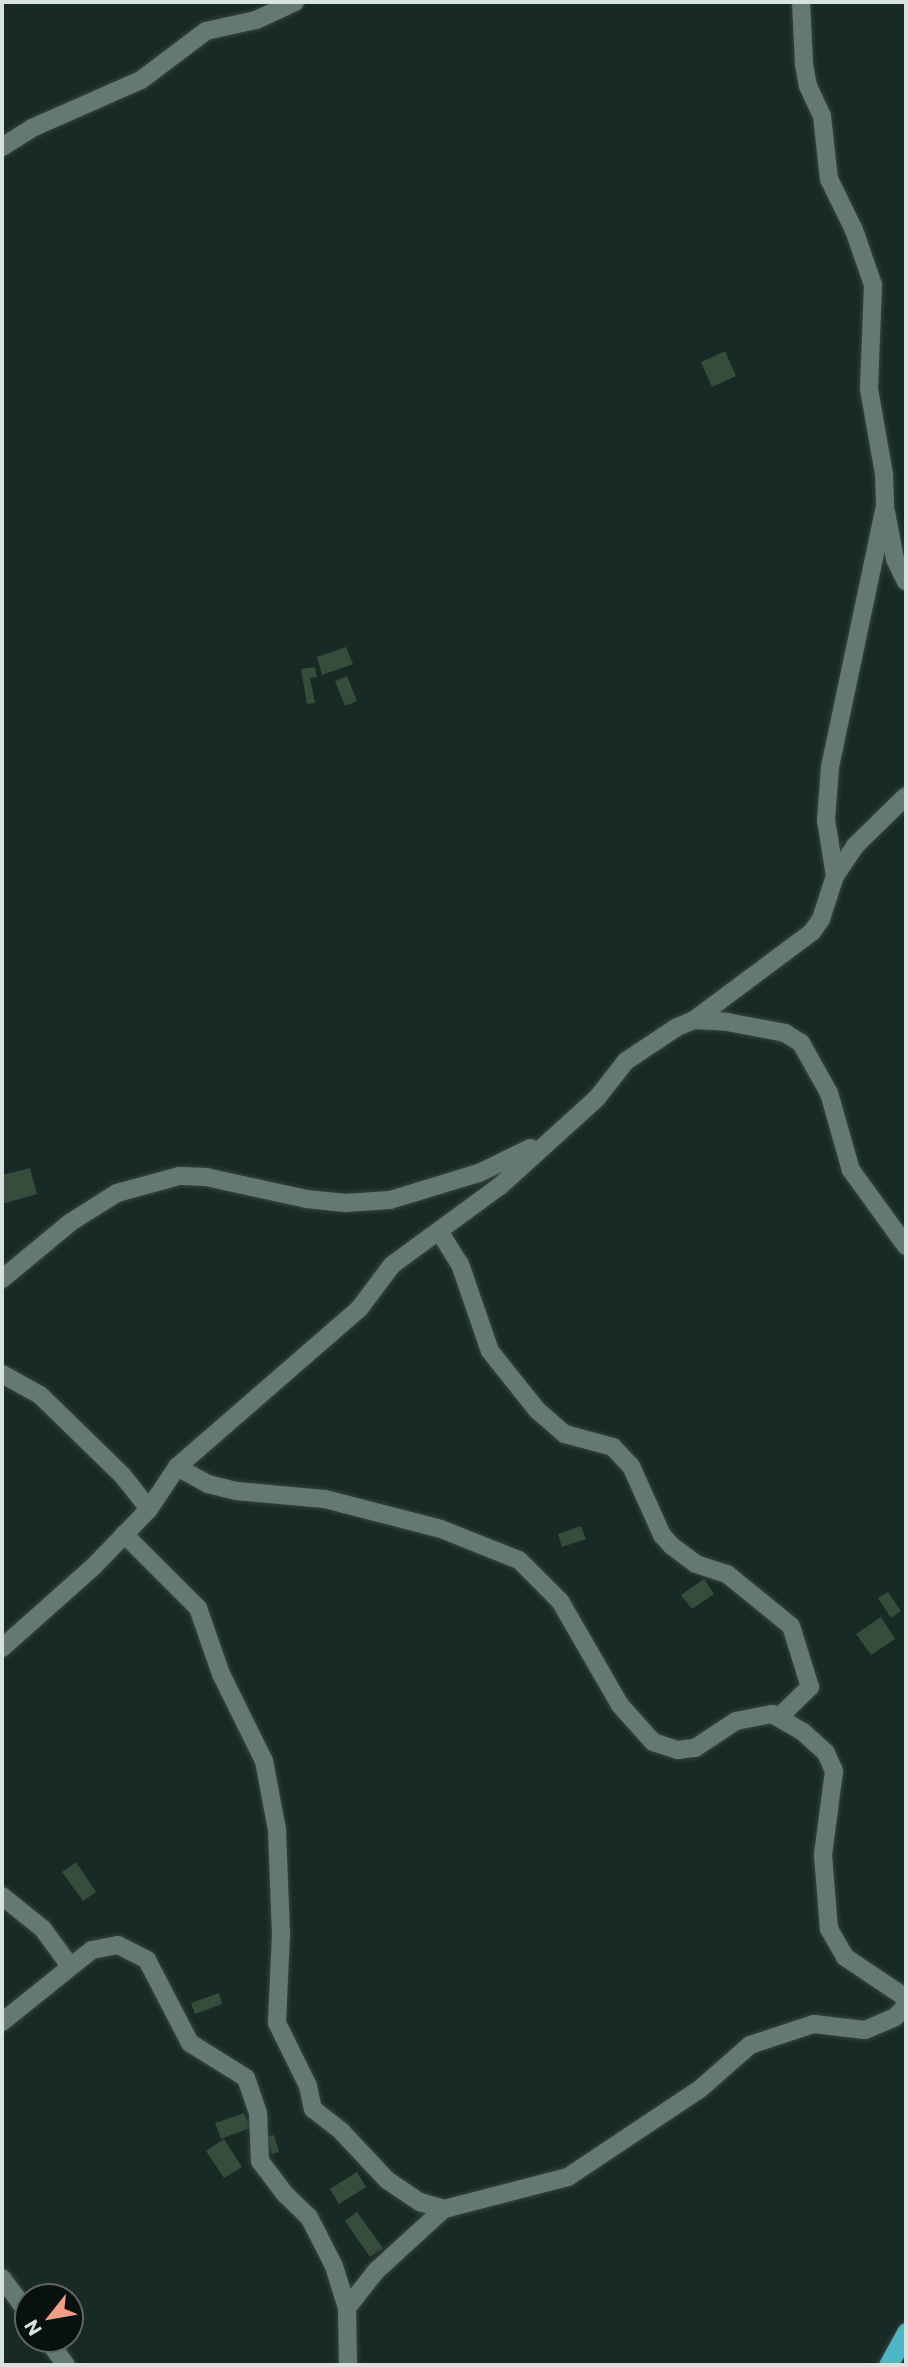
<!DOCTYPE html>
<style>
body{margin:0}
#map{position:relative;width:908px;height:2367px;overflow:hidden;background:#182a26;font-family:Commissioner,sans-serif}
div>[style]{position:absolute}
.building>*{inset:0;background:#374d3c}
.roads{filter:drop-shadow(0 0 2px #364441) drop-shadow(0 0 2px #364441)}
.minor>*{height:18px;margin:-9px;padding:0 9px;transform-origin:9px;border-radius:9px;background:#657974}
.trunk>*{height:19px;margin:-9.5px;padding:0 9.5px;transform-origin:9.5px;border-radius:9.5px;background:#4cb6c4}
span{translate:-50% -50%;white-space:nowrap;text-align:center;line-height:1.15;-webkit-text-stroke:5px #09110f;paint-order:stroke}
.frame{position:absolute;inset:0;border:4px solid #d8e3e0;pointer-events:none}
.north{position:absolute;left:14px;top:2283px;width:70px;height:70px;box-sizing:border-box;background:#09110f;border:2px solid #5c6563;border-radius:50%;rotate:239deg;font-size:19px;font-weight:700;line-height:28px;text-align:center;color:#d8e3e0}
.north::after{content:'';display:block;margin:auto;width:24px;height:32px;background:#f49e86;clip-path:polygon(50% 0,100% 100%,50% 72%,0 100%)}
</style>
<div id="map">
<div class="building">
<div style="clip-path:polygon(725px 351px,736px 376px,712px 387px,701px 362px)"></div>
<div style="clip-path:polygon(346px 647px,353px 664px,322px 675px,317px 657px)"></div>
<div style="clip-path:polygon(315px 667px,317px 677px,310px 678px,315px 703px,307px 704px,301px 669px)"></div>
<div style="clip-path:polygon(347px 676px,357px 701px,345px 706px,335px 681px)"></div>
<div style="clip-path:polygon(30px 1168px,37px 1194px,2px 1204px,2px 1175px)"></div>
<div style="clip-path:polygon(581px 1526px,586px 1539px,562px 1547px,558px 1534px)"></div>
<div style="clip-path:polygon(704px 1579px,714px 1594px,692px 1609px,681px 1595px)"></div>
<div style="clip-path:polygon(888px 1592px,901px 1611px,891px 1618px,878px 1598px)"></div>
<div style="clip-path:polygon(881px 1617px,895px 1639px,871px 1655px,856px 1634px)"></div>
<div style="clip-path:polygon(76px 1862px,96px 1892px,83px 1901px,62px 1872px)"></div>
<div style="clip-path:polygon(219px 1993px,222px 2004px,195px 2014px,191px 2003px)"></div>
<div style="clip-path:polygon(244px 2113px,250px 2128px,221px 2139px,215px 2123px)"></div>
<div style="clip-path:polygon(274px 2135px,279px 2152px,272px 2154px,267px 2137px)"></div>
<div style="clip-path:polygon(224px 2139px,242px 2167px,224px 2178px,206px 2151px)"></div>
<div style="clip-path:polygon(357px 2172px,366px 2187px,339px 2204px,330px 2189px)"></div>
<div style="clip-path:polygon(357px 2212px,383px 2248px,370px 2257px,345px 2221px)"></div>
</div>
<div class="roads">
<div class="minor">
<div style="left:801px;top:2px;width:62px;rotate:87.2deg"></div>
<div style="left:804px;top:64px;width:22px;rotate:80deg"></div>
<div style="left:808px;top:86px;width:33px;rotate:65deg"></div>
<div style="left:822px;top:116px;width:63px;rotate:83.7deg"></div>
<div style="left:829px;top:179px;width:57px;rotate:63.9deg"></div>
<div style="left:854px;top:230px;width:58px;rotate:70.9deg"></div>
<div style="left:873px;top:285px;width:104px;rotate:92.2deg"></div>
<div style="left:869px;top:389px;width:86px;rotate:80deg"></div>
<div style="left:884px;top:474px;width:32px;rotate:88deg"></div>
<div style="left:885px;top:506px;width:267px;rotate:101.9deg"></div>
<div style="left:830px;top:767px;width:53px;rotate:94.3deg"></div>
<div style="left:826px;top:820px;width:57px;rotate:80.9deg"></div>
<div style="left:2px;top:147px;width:36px;rotate:-32deg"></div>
<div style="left:32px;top:128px;width:119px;rotate:-23.8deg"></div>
<div style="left:141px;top:80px;width:81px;rotate:-37deg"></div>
<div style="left:206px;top:31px;width:51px;rotate:-12.4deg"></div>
<div style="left:256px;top:20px;width:43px;rotate:-24.8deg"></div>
<div style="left:886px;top:512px;width:48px;rotate:79.2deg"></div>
<div style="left:895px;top:559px;width:25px;rotate:64deg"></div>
<div style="left:694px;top:1020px;width:147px;rotate:-36.7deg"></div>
<div style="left:812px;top:932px;width:16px;rotate:-55deg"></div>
<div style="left:821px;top:919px;width:45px;rotate:-72deg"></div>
<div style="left:835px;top:876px;width:36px;rotate:-56deg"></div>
<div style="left:855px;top:846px;width:71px;rotate:-44.4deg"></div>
<div style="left:439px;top:1231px;width:39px;rotate:58deg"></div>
<div style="left:460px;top:1264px;width:92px;rotate:71deg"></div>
<div style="left:490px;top:1351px;width:75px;rotate:51.5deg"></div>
<div style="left:537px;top:1410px;width:37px;rotate:41deg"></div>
<div style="left:565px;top:1434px;width:50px;rotate:15.2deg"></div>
<div style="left:613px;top:1447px;width:26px;rotate:47deg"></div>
<div style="left:631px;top:1466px;width:76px;rotate:65.8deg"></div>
<div style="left:662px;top:1535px;width:15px;rotate:48deg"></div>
<div style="left:672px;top:1546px;width:30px;rotate:37deg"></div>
<div style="left:696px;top:1564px;width:33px;rotate:18deg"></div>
<div style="left:727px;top:1574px;width:82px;rotate:39.1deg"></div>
<div style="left:791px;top:1626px;width:64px;rotate:72.7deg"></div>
<div style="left:810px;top:1687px;width:42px;rotate:136deg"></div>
<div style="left:780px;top:1716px;width:8px;rotate:-166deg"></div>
<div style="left:2px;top:1279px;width:89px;rotate:-39.6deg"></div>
<div style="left:71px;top:1222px;width:54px;rotate:-32.2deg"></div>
<div style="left:117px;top:1193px;width:64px;rotate:-15.3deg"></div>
<div style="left:179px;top:1176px;width:27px;rotate:2deg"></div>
<div style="left:206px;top:1177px;width:103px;rotate:12.3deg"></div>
<div style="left:307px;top:1199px;width:38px;rotate:6deg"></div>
<div style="left:345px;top:1203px;width:45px;rotate:-3.8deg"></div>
<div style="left:390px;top:1200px;width:93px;rotate:-16.9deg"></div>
<div style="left:479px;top:1173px;width:57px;rotate:-26.1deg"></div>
<div style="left:2px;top:1374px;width:43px;rotate:28.9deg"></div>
<div style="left:40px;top:1395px;width:116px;rotate:44.3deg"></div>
<div style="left:123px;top:1476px;width:42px;rotate:51.8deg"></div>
<div style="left:177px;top:1467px;width:35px;rotate:29deg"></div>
<div style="left:208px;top:1484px;width:29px;rotate:14deg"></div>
<div style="left:236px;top:1491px;width:89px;rotate:5.1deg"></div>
<div style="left:325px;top:1499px;width:120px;rotate:14.5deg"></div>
<div style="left:441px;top:1529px;width:84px;rotate:21.7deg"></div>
<div style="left:519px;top:1560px;width:58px;rotate:45deg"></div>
<div style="left:560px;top:1601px;width:120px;rotate:60deg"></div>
<div style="left:620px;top:1705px;width:50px;rotate:48.3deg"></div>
<div style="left:653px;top:1742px;width:26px;rotate:18deg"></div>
<div style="left:678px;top:1750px;width:17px;rotate:-7deg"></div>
<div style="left:695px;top:1748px;width:49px;rotate:-33.4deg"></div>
<div style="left:736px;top:1721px;width:37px;rotate:-11deg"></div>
<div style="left:772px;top:1714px;width:36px;rotate:30deg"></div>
<div style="left:803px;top:1732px;width:31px;rotate:42deg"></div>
<div style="left:826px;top:1753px;width:20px;rotate:66deg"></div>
<div style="left:834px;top:1771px;width:85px;rotate:97.5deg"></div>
<div style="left:823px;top:1855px;width:74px;rotate:85.4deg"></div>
<div style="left:829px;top:1929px;width:32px;rotate:60deg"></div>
<div style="left:845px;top:1957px;width:73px;rotate:33.9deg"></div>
<div style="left:124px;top:1534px;width:105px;rotate:45deg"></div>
<div style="left:198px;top:1608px;width:70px;rotate:70.8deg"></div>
<div style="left:221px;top:1674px;width:97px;rotate:63.7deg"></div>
<div style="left:264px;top:1761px;width:70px;rotate:79.3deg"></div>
<div style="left:277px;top:1830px;width:104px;rotate:87.8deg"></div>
<div style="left:281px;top:1934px;width:89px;rotate:92.6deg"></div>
<div style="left:277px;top:2023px;width:70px;rotate:63.8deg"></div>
<div style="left:308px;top:2086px;width:24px;rotate:78deg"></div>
<div style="left:313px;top:2109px;width:37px;rotate:38deg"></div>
<div style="left:342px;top:2132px;width:66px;rotate:46.8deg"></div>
<div style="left:387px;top:2180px;width:40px;rotate:34deg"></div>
<div style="left:420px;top:2202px;width:25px;rotate:16deg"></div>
<div style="left:2px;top:1648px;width:123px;rotate:-41.7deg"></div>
<div style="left:94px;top:1566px;width:79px;rotate:-46deg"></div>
<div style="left:149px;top:1509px;width:50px;rotate:-56.3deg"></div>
<div style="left:177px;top:1467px;width:241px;rotate:-41deg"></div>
<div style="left:359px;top:1309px;width:55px;rotate:-53.1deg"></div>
<div style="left:392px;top:1265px;width:134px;rotate:-36.2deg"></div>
<div style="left:500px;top:1186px;width:131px;rotate:-42.2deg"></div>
<div style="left:597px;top:1098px;width:47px;rotate:-51.9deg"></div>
<div style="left:626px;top:1061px;width:61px;rotate:-33.7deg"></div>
<div style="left:677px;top:1027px;width:18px;rotate:-22deg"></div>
<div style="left:694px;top:1020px;width:33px;rotate:3deg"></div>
<div style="left:727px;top:1022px;width:59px;rotate:10.7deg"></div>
<div style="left:785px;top:1033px;width:19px;rotate:32deg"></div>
<div style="left:801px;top:1043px;width:57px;rotate:60.8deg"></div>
<div style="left:829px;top:1093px;width:80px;rotate:74.1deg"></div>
<div style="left:851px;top:1170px;width:94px;rotate:54.1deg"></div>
<div style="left:2px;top:1896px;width:53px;rotate:38.8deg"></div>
<div style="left:43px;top:1929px;width:46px;rotate:53.9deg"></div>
<div style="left:2px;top:2022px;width:115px;rotate:-38.7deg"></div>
<div style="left:92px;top:1950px;width:26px;rotate:-11deg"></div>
<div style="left:118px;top:1945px;width:33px;rotate:27deg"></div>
<div style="left:147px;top:1960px;width:93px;rotate:62.6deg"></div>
<div style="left:190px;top:2043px;width:66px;rotate:32deg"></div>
<div style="left:246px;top:2078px;width:37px;rotate:71deg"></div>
<div style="left:258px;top:2113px;width:48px;rotate:87.6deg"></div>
<div style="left:260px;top:2161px;width:41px;rotate:52.9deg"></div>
<div style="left:285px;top:2194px;width:33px;rotate:44deg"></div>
<div style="left:309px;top:2217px;width:55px;rotate:63deg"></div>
<div style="left:334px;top:2266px;width:44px;rotate:72.8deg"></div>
<div style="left:347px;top:2308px;width:57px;rotate:89deg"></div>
<div style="left:2px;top:2278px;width:44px;rotate:53.4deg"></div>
<div style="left:347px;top:2308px;width:47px;rotate:-51.9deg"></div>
<div style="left:376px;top:2271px;width:92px;rotate:-42.4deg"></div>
<div style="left:444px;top:2209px;width:128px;rotate:-14.5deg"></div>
<div style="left:568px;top:2177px;width:159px;rotate:-33.7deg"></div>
<div style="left:700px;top:2089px;width:67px;rotate:-41.3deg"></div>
<div style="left:750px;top:2045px;width:67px;rotate:-18.2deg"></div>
<div style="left:814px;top:2024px;width:51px;rotate:6.7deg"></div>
<div style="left:865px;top:2030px;width:33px;rotate:-23deg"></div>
<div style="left:895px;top:2017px;width:16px;rotate:-45deg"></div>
<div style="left:47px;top:2339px;width:32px;rotate:54deg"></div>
</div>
<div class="trunk">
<div style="left:888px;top:2365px;width:38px;rotate:-61deg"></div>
</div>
</div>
<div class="frame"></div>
<div class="north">N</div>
</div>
